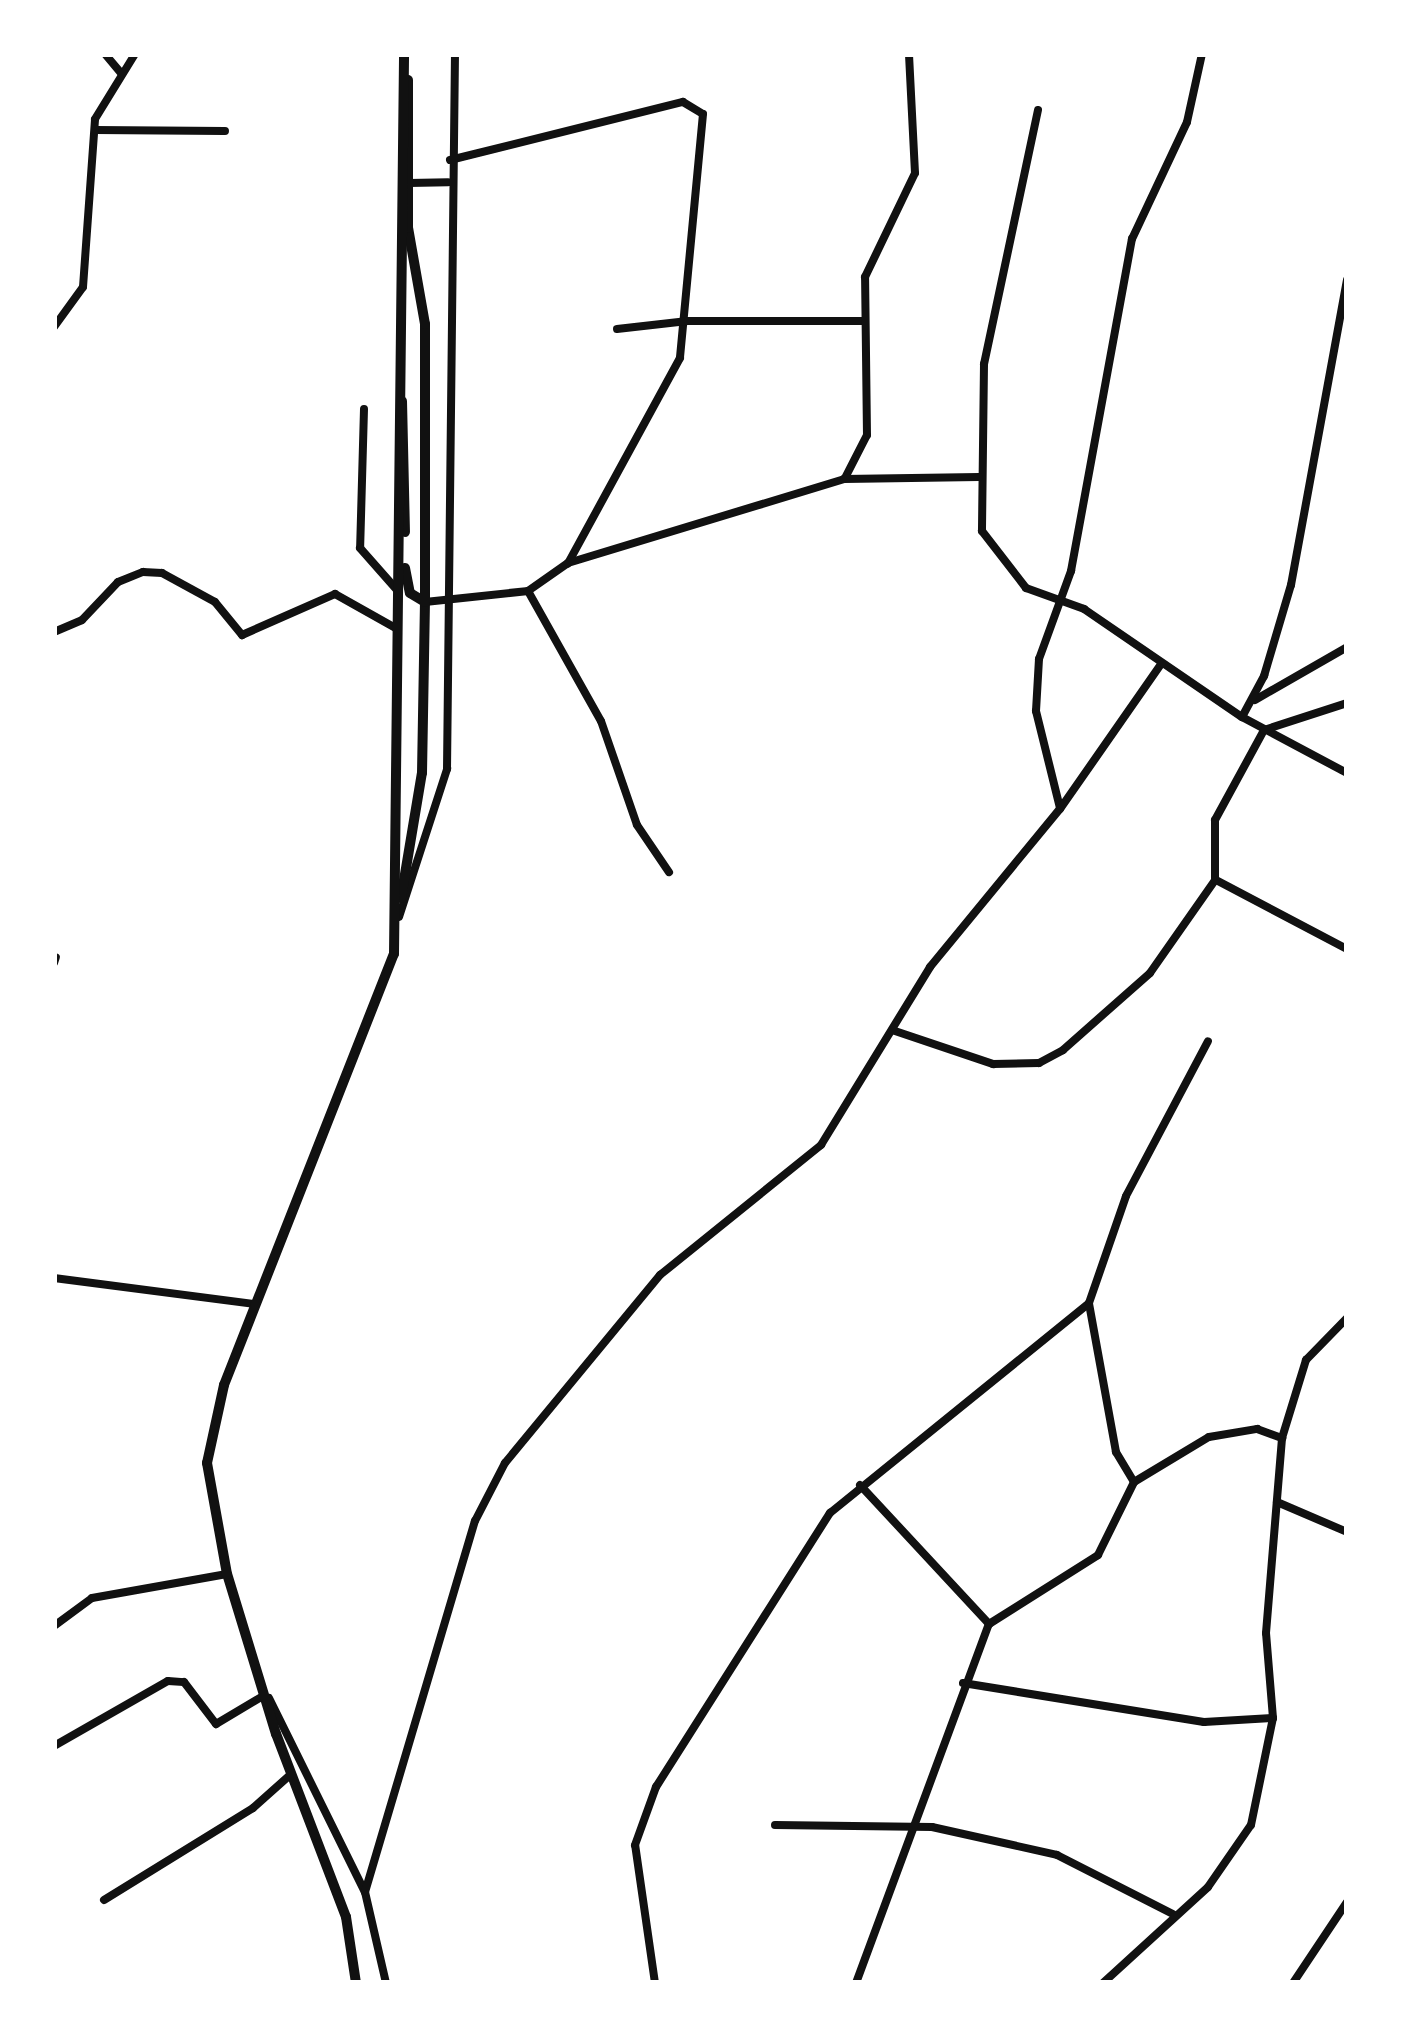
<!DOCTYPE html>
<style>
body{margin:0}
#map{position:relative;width:1401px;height:2037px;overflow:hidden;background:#fff;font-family:Figtree,sans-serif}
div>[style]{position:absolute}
.minor>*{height:8px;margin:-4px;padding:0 4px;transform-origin:4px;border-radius:4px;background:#111}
.primary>*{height:10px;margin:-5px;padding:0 5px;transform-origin:5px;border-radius:5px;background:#111}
span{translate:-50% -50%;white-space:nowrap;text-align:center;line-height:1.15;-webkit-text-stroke:10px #fff;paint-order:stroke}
.frame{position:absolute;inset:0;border:57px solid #fff;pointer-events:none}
</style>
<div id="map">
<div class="minor">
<div style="left:105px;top:54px;width:25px;rotate:50deg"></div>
<div style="left:1038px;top:110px;width:260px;rotate:102deg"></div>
<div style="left:984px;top:364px;width:167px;rotate:90.7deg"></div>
<div style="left:982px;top:531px;width:72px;rotate:52.3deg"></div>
<div style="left:1026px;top:588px;width:62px;rotate:19.9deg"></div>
<div style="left:1084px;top:609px;width:191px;rotate:34.4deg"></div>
<div style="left:1242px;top:717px;width:119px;rotate:28.1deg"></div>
<div style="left:95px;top:130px;width:130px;rotate:0.4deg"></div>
<div style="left:450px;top:160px;width:240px;rotate:-14deg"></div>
<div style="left:683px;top:102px;width:23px;rotate:31deg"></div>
<div style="left:703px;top:114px;width:245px;rotate:95.4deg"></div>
<div style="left:680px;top:358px;width:234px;rotate:118.6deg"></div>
<div style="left:409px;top:183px;width:39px;rotate:-1deg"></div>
<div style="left:54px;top:327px;width:49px;rotate:-54.1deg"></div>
<div style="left:83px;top:287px;width:168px;rotate:-85.9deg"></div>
<div style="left:95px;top:119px;width:76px;rotate:-58.4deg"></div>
<div style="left:617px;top:329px;width:71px;rotate:-6.4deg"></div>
<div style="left:688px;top:321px;width:177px"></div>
<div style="left:364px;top:409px;width:139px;rotate:91.6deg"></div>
<div style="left:360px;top:548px;width:56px;rotate:48.6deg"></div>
<div style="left:845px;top:478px;width:48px;rotate:-62.9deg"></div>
<div style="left:867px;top:435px;width:158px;rotate:-90.7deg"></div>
<div style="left:865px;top:277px;width:115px;rotate:-64.3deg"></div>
<div style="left:915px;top:173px;width:119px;rotate:-92.9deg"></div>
<div style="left:528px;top:591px;width:149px;rotate:60.7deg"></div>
<div style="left:601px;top:721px;width:110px;rotate:70.9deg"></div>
<div style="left:637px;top:825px;width:57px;rotate:55.8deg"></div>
<div style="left:425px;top:602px;width:104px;rotate:-6.1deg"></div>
<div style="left:528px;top:591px;width:49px;rotate:-35deg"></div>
<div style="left:568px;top:563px;width:288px;rotate:-16.9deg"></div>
<div style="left:844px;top:479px;width:135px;rotate:-0.8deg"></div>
<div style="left:54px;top:632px;width:30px;rotate:-23deg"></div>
<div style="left:82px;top:620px;width:52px;rotate:-46.5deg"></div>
<div style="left:118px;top:582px;width:27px;rotate:-22deg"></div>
<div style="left:143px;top:572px;width:19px;rotate:3deg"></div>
<div style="left:162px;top:573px;width:60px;rotate:28.7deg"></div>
<div style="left:215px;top:602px;width:43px;rotate:50.7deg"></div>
<div style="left:242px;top:635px;width:102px;rotate:-23.8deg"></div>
<div style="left:335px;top:594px;width:71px;rotate:29.4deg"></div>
<div style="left:1255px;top:700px;width:106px;rotate:-29.9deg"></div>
<div style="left:1242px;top:717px;width:47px;rotate:-61.8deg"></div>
<div style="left:1264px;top:676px;width:95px;rotate:-73.5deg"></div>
<div style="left:1291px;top:585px;width:310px;rotate:-79.6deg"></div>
<div style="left:1060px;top:808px;width:100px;rotate:-103.9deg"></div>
<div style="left:1036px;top:711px;width:52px;rotate:-86.7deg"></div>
<div style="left:1039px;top:659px;width:94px;rotate:-70deg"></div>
<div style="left:1071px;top:571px;width:338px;rotate:-79.6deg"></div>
<div style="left:1132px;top:239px;width:129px;rotate:-64.8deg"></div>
<div style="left:1187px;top:122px;width:70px;rotate:-77.6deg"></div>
<div style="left:1216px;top:880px;width:148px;rotate:27.8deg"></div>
<div style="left:399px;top:917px;width:156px;rotate:-72deg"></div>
<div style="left:447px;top:769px;width:715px;rotate:-89.36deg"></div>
<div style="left:54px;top:963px;width:6px;rotate:-72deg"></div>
<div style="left:892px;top:1030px;width:107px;rotate:18.6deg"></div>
<div style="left:993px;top:1064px;width:46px;rotate:-1.2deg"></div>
<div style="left:1039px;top:1063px;width:27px;rotate:-28deg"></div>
<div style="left:1063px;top:1050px;width:116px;rotate:-41.5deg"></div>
<div style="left:1150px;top:973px;width:113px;rotate:-55deg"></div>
<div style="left:1215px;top:880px;width:60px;rotate:-90deg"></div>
<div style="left:1215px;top:820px;width:102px;rotate:-61.4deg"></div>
<div style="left:1264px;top:730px;width:87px;rotate:-18deg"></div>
<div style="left:54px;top:1278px;width:203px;rotate:7.4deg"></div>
<div style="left:1134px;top:1482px;width:87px;rotate:-31deg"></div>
<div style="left:1209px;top:1437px;width:49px;rotate:-9.5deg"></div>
<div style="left:1257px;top:1429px;width:27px;rotate:20deg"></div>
<div style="left:860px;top:1485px;width:190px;rotate:47.1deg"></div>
<div style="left:1277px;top:1502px;width:76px;rotate:23.2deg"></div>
<div style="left:54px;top:1626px;width:47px;rotate:-36.4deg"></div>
<div style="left:92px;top:1598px;width:137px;rotate:-10.1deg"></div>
<div style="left:963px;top:1683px;width:244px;rotate:9.2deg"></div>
<div style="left:1204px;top:1722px;width:69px;rotate:-3.3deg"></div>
<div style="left:269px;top:1698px;width:216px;rotate:63.7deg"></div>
<div style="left:365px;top:1892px;width:93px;rotate:77deg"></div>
<div style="left:54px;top:1746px;width:131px;rotate:-29.7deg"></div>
<div style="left:168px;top:1681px;width:16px;rotate:4deg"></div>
<div style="left:184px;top:1682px;width:53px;rotate:52.7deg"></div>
<div style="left:216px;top:1724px;width:55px;rotate:-30.8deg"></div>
<div style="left:775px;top:1825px;width:157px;rotate:0.7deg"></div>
<div style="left:932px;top:1827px;width:128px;rotate:12.6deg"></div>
<div style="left:1057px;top:1855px;width:130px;rotate:27deg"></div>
<div style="left:365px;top:1892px;width:387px;rotate:-73.5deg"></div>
<div style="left:475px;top:1521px;width:65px;rotate:-62.7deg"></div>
<div style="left:505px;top:1463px;width:244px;rotate:-50.5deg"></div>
<div style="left:660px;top:1275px;width:207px;rotate:-38.9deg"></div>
<div style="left:821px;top:1145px;width:209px;rotate:-58.5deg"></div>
<div style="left:930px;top:967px;width:205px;rotate:-50.6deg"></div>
<div style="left:1060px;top:809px;width:177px;rotate:-55.1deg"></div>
<div style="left:104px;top:1900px;width:175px;rotate:-31.7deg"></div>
<div style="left:253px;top:1808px;width:50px;rotate:-41.7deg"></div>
<div style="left:655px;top:1983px;width:139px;rotate:-98.2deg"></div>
<div style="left:635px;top:1845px;width:62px;rotate:-70.1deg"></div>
<div style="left:656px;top:1787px;width:325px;rotate:-57.6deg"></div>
<div style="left:830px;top:1513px;width:333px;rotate:-39deg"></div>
<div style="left:1089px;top:1303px;width:113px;rotate:-70.9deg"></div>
<div style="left:1126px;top:1196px;width:175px;rotate:-62.1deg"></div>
<div style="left:856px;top:1983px;width:383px;rotate:-69.7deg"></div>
<div style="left:989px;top:1624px;width:129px;rotate:-32.3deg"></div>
<div style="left:1098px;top:1555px;width:81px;rotate:-63.7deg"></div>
<div style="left:1134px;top:1482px;width:35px;rotate:-121deg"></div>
<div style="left:1116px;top:1452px;width:151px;rotate:-100.3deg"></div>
<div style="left:1103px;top:1983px;width:142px;rotate:-42.4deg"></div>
<div style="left:1208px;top:1887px;width:75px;rotate:-55.3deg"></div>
<div style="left:1251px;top:1825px;width:109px;rotate:-78.4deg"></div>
<div style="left:1273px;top:1718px;width:85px;rotate:-94.7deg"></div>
<div style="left:1266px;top:1633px;width:196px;rotate:-85.3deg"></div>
<div style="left:1282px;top:1438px;width:82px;rotate:-72.9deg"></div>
<div style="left:1306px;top:1360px;width:59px;rotate:-45.7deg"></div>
<div style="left:1293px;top:1983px;width:97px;rotate:-56.3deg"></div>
</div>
<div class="primary">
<div style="left:402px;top:401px;width:131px;rotate:88.7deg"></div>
<div style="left:405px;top:568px;width:25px;rotate:79deg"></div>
<div style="left:410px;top:593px;width:17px;rotate:31deg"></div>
<div style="left:401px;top:898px;width:127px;rotate:-80.5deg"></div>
<div style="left:422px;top:773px;width:171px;rotate:-89deg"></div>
<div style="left:425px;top:602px;width:278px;rotate:-90deg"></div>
<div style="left:425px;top:324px;width:97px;rotate:-100deg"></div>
<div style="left:408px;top:228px;width:148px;rotate:-90deg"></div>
<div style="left:356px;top:1983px;width:67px;rotate:-98.6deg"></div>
<div style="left:346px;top:1917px;width:196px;rotate:-110.9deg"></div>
<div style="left:276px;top:1734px;width:167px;rotate:-107deg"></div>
<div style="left:227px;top:1574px;width:113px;rotate:-100.2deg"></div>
<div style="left:207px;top:1463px;width:80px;rotate:-77.7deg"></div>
<div style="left:224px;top:1385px;width:463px;rotate:-68.5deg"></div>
<div style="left:394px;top:954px;width:900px;rotate:-89.36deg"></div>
</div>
<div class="frame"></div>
</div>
